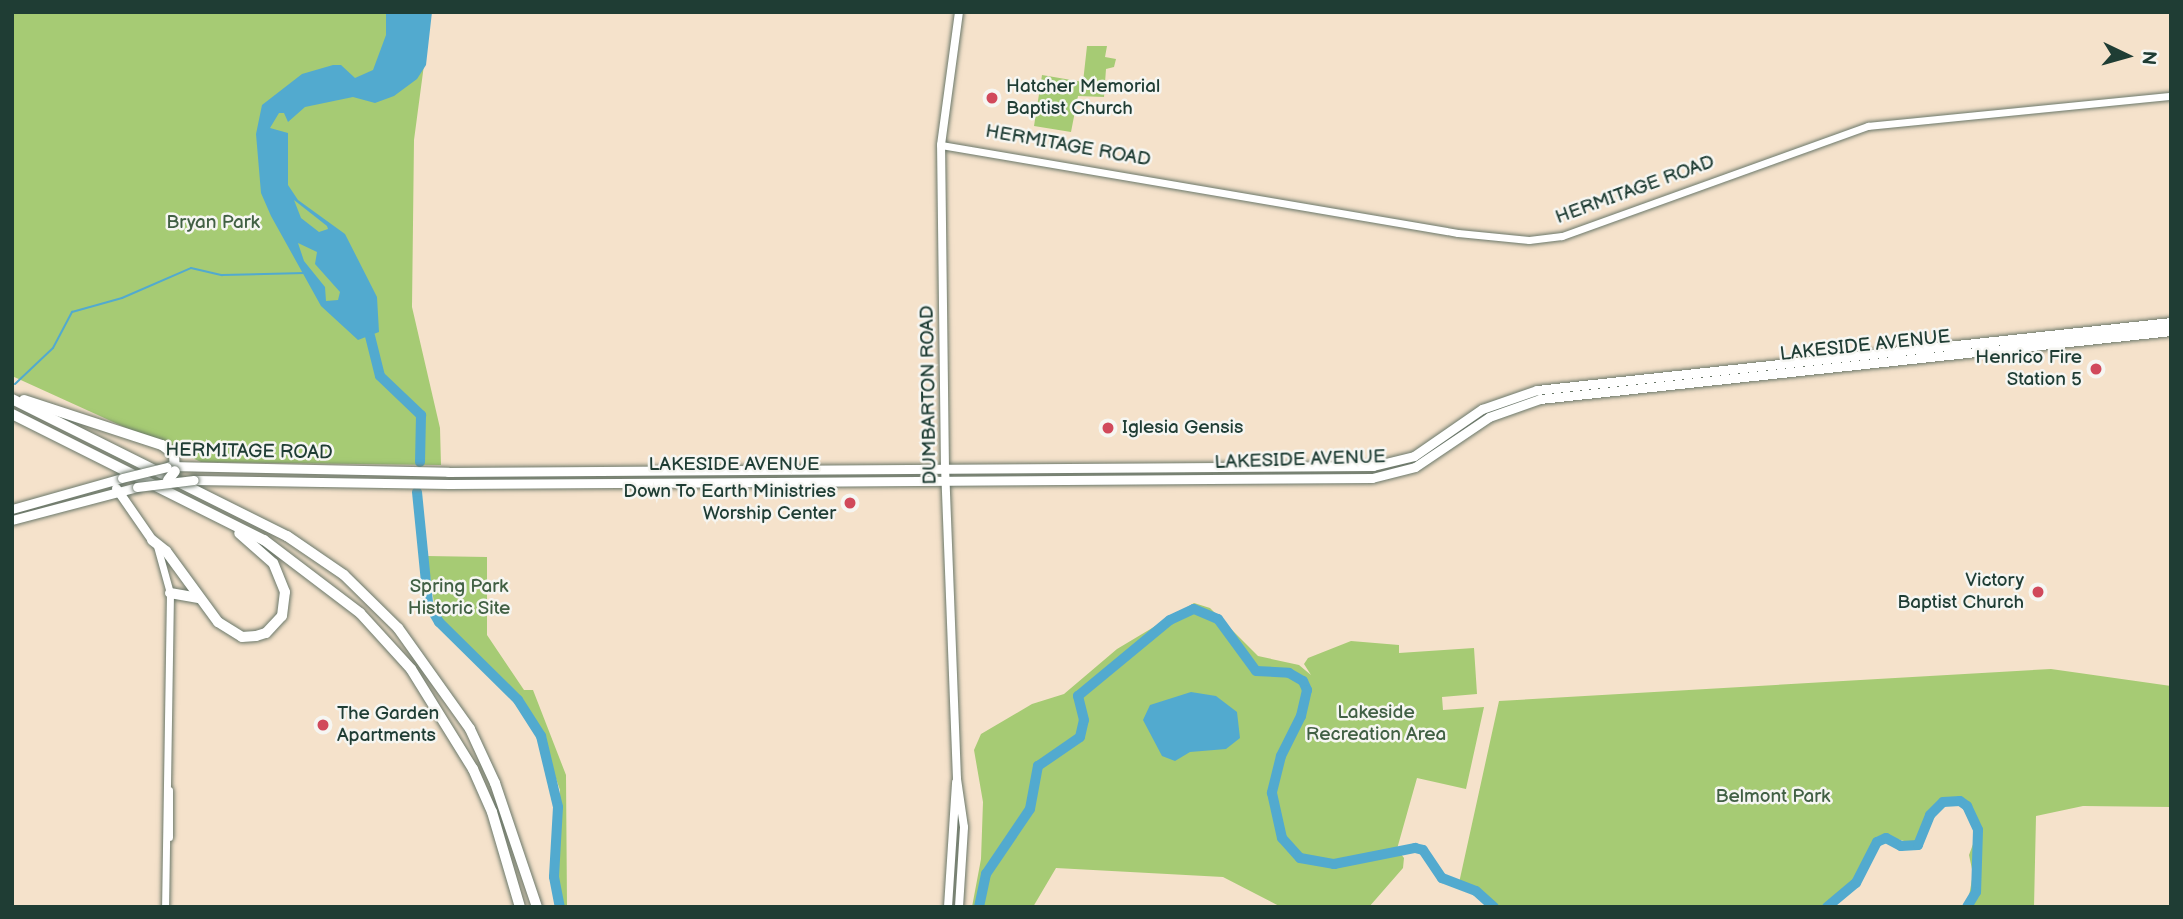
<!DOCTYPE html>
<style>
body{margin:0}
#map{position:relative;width:2183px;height:919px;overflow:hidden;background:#f5e2cb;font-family:"Balsamiq Sans",sans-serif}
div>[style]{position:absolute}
.green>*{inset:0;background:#a6cb74}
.water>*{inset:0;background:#52aacf}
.stream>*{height:2px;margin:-1px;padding:0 1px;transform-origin:1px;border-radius:1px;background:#52aacf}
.river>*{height:10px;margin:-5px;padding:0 5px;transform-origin:5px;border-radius:5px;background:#52aacf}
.roads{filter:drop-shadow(0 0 2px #6a7769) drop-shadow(0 0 2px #6a7769)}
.tertiary>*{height:7px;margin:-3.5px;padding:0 3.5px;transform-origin:3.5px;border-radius:3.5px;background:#fff}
.secondary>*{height:8px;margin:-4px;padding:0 4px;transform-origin:4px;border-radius:4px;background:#fff}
.primary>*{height:9px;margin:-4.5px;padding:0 4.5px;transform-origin:4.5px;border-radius:4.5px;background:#fff}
.motorway>*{height:10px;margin:-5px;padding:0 5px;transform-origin:5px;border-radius:5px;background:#fff}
.bridges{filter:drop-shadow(0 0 2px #6a7769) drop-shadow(0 0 2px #6a7769)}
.primary-bridge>*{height:9px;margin:-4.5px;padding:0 4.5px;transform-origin:4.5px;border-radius:4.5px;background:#fff}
.motorway-bridge>*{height:10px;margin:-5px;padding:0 5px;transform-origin:5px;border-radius:5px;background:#fff}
.dots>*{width:19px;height:19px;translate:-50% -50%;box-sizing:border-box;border:4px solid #f6f6f2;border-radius:50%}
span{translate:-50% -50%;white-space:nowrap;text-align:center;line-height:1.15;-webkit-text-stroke:5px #f6f6f2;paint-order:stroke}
.poi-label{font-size:19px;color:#1f3d34}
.left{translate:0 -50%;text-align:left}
.right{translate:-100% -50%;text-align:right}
.street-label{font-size:19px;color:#1f3d34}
.park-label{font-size:19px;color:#416044}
.frame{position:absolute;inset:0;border:14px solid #1f3d34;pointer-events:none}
.north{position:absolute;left:2092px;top:21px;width:70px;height:70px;-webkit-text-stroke:5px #f6f6f2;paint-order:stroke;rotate:95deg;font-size:19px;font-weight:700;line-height:28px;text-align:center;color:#1f3d34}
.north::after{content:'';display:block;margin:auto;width:24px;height:32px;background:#1f3d34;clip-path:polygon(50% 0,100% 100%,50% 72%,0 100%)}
</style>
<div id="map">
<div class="green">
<div style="clip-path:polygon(12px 12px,431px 12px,414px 140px,412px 307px,440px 428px,441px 465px,201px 462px,12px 376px)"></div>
<div style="clip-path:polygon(1087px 46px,1107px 46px,1105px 57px,1116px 59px,1114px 67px,1106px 69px,1104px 97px,1078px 96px,1071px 132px,1034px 126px,1042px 75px,1083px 82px)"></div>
<div style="clip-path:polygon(427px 556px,487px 557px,487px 635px,524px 690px,533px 690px,566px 775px,567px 907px,558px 907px,554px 889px,560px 790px,537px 725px,480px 659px,437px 623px)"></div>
<div style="clip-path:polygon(1194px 603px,1210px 608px,1258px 656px,1299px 665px,1311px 675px,1304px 664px,1308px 658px,1351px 641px,1399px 645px,1399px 653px,1474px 648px,1477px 694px,1442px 697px,1443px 710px,1484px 707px,1466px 789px,1417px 778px,1397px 849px,1404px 858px,1403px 868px,1369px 907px,1281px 907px,1223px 877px,1056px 868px,1033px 907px,972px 907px,981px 859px,983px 802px,974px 750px,981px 734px,1032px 704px,1064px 694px,1117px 649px)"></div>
<div style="clip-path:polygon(2051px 669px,2171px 686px,2171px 807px,2083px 806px,2036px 816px,2034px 907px,1967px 907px,1973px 874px,1969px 855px,1979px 828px,1967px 807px,1948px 802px,1932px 811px,1922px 846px,1886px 836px,1850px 887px,1826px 907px,1496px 907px,1459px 883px,1499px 701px)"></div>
</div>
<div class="water">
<div style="clip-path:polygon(evenodd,386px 12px,432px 12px,426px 65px,417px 79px,394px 96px,375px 103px,353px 97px,305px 107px,288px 122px,284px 113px,279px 113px,270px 128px,288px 133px,288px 185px,298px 200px,345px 234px,377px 297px,379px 332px,358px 340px,321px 306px,271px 216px,261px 193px,256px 134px,262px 105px,302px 74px,333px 65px,341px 65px,355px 78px,373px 70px,386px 35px,386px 12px,294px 200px,327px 226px,328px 229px,319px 232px,301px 218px,294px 200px,386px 12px,298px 243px,317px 252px,315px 264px,340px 292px,338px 300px,326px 301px,325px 287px,304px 261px,298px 243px)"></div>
<div style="clip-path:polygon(1191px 692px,1216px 696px,1237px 712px,1240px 738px,1226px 749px,1190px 752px,1175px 761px,1162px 756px,1143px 720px,1150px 705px)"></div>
</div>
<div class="stream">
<div style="left:15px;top:384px;width:52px;rotate:-43.5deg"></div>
<div style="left:53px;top:348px;width:41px;rotate:-62.2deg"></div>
<div style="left:72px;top:312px;width:52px;rotate:-15.6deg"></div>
<div style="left:122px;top:298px;width:75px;rotate:-23.5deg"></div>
<div style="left:191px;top:268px;width:32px;rotate:13deg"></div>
<div style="left:222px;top:275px;width:83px;rotate:-1.4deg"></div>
</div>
<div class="river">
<div style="left:370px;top:336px;width:41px;rotate:76deg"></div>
<div style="left:380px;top:376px;width:57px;rotate:43.6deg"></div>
<div style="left:421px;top:415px;width:47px;rotate:91.2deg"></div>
<div style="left:417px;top:492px;width:112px;rotate:84.3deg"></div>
<div style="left:428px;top:603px;width:22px;rotate:60deg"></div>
<div style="left:439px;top:622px;width:111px;rotate:44.6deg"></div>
<div style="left:518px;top:700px;width:43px;rotate:57.4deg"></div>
<div style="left:541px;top:736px;width:73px;rotate:76.5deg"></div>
<div style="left:558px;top:807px;width:70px;rotate:93.3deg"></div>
<div style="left:554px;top:877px;width:31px;rotate:79deg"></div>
<div style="left:979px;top:907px;width:34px;rotate:-78deg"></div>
<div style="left:986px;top:874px;width:78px;rotate:-55.9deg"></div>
<div style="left:1030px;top:809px;width:44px;rotate:-79.5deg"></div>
<div style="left:1038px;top:766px;width:51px;rotate:-34.6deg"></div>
<div style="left:1080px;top:737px;width:17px;rotate:-77deg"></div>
<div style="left:1084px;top:720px;width:25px;rotate:-104deg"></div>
<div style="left:1078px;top:696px;width:119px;rotate:-39.6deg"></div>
<div style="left:1170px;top:620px;width:26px;rotate:-25deg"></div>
<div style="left:1194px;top:609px;width:26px;rotate:23deg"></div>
<div style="left:1218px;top:619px;width:64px;rotate:53.8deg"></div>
<div style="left:1256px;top:671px;width:33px;rotate:3deg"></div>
<div style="left:1289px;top:673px;width:16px;rotate:30deg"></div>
<div style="left:1303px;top:681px;width:10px;rotate:66deg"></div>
<div style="left:1307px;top:690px;width:27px;rotate:103deg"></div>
<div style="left:1301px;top:716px;width:45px;rotate:116.6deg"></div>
<div style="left:1281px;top:756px;width:38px;rotate:104deg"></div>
<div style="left:1272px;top:793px;width:46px;rotate:77.5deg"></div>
<div style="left:1282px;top:838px;width:27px;rotate:48deg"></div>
<div style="left:1300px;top:858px;width:35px;rotate:10deg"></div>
<div style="left:1334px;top:864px;width:83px;rotate:-11.2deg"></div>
<div style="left:1415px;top:848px;width:8px;rotate:14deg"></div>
<div style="left:1423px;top:850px;width:34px;rotate:56deg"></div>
<div style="left:1442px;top:878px;width:36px;rotate:21deg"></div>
<div style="left:1476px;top:891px;width:24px;rotate:42deg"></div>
<div style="left:1827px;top:907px;width:38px;rotate:-40deg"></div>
<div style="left:1856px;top:883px;width:46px;rotate:-62.9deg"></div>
<div style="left:1877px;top:842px;width:10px;rotate:-24deg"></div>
<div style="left:1886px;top:838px;width:17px;rotate:28deg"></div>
<div style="left:1901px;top:846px;width:17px;rotate:-3deg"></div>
<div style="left:1918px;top:845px;width:32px;rotate:-68deg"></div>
<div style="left:1930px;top:815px;width:18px;rotate:-45deg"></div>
<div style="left:1943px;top:802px;width:17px;rotate:-3deg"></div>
<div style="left:1960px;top:801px;width:9px;rotate:36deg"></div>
<div style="left:1967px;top:806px;width:26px;rotate:65deg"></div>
<div style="left:1978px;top:830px;width:62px;rotate:91.8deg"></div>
<div style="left:1976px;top:892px;width:17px;rotate:121deg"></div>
</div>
<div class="roads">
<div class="tertiary">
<div style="left:941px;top:145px;width:524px;rotate:9.66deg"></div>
<div style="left:1458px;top:233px;width:71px;rotate:5.6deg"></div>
<div style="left:1529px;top:240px;width:33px;rotate:-7deg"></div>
<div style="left:1562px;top:236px;width:325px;rotate:-19.8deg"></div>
<div style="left:1868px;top:126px;width:304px;rotate:-5.7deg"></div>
<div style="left:157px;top:546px;width:49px;rotate:74.5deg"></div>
<div style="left:170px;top:593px;width:314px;rotate:90.9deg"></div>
<div style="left:169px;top:837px;width:47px;rotate:-90deg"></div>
</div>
<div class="secondary">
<div style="left:948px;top:907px;width:125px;rotate:-86.3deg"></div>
<div style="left:959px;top:907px;width:80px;rotate:-86.4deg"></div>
<div style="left:964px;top:827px;width:49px;rotate:-98.3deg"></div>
<div style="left:957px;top:779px;width:310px;rotate:-92.2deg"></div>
<div style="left:945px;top:469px;width:324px;rotate:-90.7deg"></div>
<div style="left:941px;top:145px;width:134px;rotate:-82.3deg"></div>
</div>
<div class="primary">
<div style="left:169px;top:466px;width:279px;rotate:1.2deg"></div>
<div style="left:448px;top:472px;width:925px;rotate:-0.37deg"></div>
<div style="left:1373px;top:466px;width:42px;rotate:-13.7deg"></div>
<div style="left:1414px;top:456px;width:83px;rotate:-34.7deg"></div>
<div style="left:1482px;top:409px;width:58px;rotate:-19.1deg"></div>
<div style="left:1537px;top:390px;width:638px;rotate:-6.12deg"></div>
<div style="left:194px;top:480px;width:255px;rotate:0.9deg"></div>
<div style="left:449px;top:484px;width:923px;rotate:-0.37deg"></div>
<div style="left:1372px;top:478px;width:44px;rotate:-14.3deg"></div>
<div style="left:1415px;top:467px;width:89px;rotate:-34deg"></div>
<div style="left:1489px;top:417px;width:54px;rotate:-19.4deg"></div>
<div style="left:1540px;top:399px;width:635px;rotate:-6.15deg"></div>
<div style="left:116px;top:488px;width:63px;rotate:55.3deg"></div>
<div style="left:12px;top:509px;width:114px;rotate:-15.7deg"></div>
<div style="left:12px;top:520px;width:129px;rotate:-14.8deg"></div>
</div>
<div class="motorway">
<div style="left:12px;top:399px;width:307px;rotate:26.5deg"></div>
<div style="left:287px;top:536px;width:69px;rotate:34.4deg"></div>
<div style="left:344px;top:575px;width:76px;rotate:44.5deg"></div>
<div style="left:398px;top:628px;width:124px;rotate:54.5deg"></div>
<div style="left:470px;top:729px;width:60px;rotate:65.2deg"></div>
<div style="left:495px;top:783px;width:131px;rotate:71.3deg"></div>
<div style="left:24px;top:400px;width:145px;rotate:18.1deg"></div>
<div style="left:162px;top:445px;width:15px;rotate:37deg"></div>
<div style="left:174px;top:454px;width:17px;rotate:87deg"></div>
<div style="left:12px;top:414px;width:282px;rotate:26.6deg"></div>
<div style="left:264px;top:540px;width:121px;rotate:37.2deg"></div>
<div style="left:360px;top:613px;width:76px;rotate:47.7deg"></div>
<div style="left:411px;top:669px;width:118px;rotate:58.2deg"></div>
<div style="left:473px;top:769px;width:47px;rotate:66.2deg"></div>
<div style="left:492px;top:812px;width:99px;rotate:73.6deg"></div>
<div style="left:152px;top:540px;width:18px;rotate:38deg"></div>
<div style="left:166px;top:551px;width:88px;rotate:53.8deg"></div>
<div style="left:218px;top:622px;width:28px;rotate:32deg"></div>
<div style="left:242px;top:637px;width:14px;rotate:-4deg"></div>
<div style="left:256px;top:636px;width:10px;rotate:-17deg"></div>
<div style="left:266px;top:633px;width:23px;rotate:-47deg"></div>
<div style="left:282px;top:616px;width:24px;rotate:-83deg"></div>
<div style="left:285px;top:592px;width:31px;rotate:-112deg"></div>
<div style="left:273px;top:563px;width:45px;rotate:-138.6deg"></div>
<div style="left:170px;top:593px;width:29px;rotate:10deg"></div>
</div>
</div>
<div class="bridges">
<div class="primary-bridge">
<div style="left:122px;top:478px;width:46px;rotate:-13.7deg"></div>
<div style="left:137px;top:487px;width:57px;rotate:-7deg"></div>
</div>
<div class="motorway-bridge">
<div style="left:168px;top:480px;width:11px;rotate:-52deg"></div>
</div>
</div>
<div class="dots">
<div style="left:992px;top:98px;background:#d1495b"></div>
<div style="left:2096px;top:369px;background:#d1495b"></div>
<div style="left:1108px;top:428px;background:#d1495b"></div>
<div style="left:850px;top:503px;background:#d1495b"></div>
<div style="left:2038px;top:592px;background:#d1495b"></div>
<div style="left:323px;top:725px;background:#d1495b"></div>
</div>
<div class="poi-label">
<span class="left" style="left:1006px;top:98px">Hatcher Memorial<br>Baptist Church</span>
<span class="right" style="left:2082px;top:369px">Henrico Fire<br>Station 5</span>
<span class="left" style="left:1122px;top:428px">Iglesia Gensis</span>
<span class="right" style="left:836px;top:503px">Down To Earth Ministries<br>Worship Center</span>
<span class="right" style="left:2024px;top:592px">Victory<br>Baptist Church</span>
<span class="left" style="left:337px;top:725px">The Garden<br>Apartments</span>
</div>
<div class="street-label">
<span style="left:1068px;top:146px;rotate:10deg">HERMITAGE ROAD</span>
<span style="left:1635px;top:190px;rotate:-20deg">HERMITAGE ROAD</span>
<span style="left:1865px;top:346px;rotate:-6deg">LAKESIDE AVENUE</span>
<span style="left:929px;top:395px;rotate:-91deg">DUMBARTON ROAD</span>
<span style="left:249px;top:452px;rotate:1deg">HERMITAGE ROAD</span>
<span style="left:1300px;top:460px;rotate:-2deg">LAKESIDE AVENUE</span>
<span style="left:734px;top:465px">LAKESIDE AVENUE</span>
</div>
<div class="park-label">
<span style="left:213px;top:223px">Bryan Park</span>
<span style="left:459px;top:598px">Spring Park<br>Historic Site</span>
<span style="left:1376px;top:724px">Lakeside<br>Recreation Area</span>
<span style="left:1773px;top:797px">Belmont Park</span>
</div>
<div class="frame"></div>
<div class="north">N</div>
</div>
